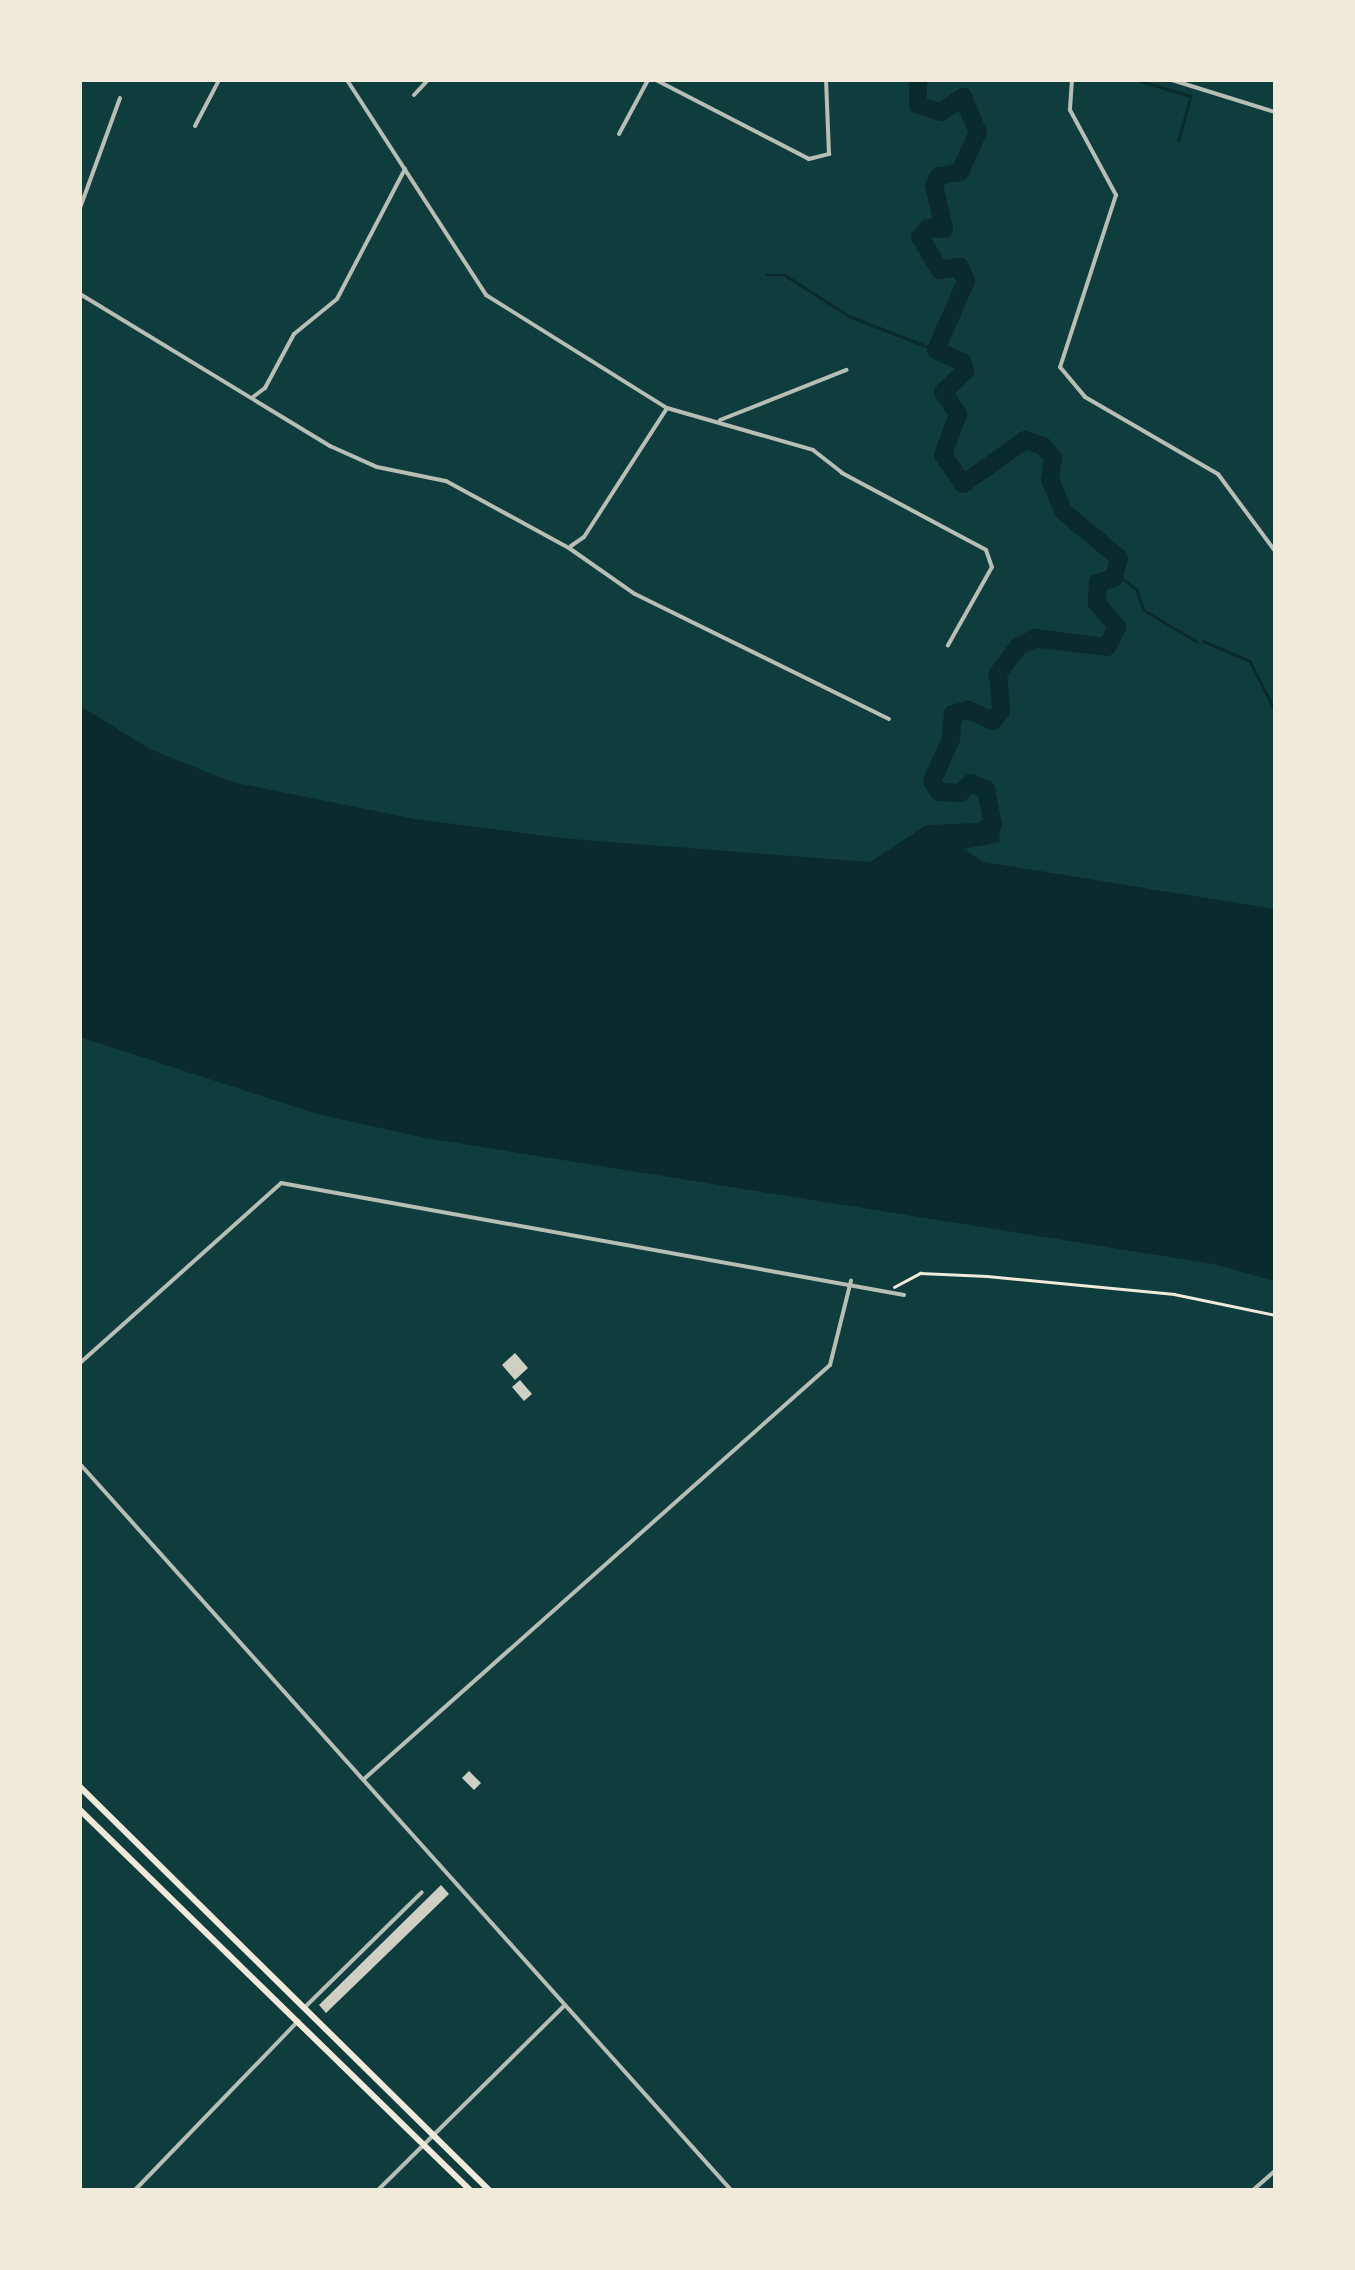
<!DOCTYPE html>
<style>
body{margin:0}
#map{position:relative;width:1355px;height:2270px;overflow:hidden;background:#0f3d3e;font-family:Ubuntu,sans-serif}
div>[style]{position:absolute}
.water>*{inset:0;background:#0a2a2b}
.stream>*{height:2.5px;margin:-1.25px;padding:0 1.25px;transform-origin:1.25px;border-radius:1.25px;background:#0a2a2b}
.river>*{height:18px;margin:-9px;padding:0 9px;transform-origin:9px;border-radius:9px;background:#0a2a2b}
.building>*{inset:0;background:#cfcfc3}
.path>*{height:2.5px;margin:-1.25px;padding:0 1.25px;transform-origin:1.25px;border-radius:1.25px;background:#f1e9da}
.minor>*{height:4px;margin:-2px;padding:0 2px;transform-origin:2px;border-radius:2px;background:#b8beb3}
.primary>*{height:6px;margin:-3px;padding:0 3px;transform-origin:3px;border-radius:3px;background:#f1e9da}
span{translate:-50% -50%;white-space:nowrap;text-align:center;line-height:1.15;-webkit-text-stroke:8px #f1e9da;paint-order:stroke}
.frame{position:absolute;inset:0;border:82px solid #f1e9da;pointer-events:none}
</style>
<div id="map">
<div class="water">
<div style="clip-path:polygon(80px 706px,152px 750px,232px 782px,415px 819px,571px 839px,870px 862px,926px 825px,984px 823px,999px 830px,1000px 842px,963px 849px,984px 862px,1275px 909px,1275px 1281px,1213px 1264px,425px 1138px,317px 1114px,80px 1037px)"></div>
</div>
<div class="stream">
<div style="left:1141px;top:81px;width:52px;rotate:16.7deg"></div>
<div style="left:1191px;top:96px;width:46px;rotate:105.3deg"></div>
<div style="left:766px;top:275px;width:19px"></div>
<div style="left:785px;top:275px;width:76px;rotate:32.6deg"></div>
<div style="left:849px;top:316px;width:93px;rotate:21.3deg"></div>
<div style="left:1115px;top:572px;width:28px;rotate:39deg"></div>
<div style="left:1137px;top:590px;width:21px;rotate:71deg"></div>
<div style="left:1144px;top:610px;width:61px;rotate:30.8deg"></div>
<div style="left:1203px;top:641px;width:51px;rotate:23.1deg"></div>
<div style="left:1250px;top:661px;width:55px;rotate:63deg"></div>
</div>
<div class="river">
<div style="left:918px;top:80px;width:25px;rotate:90deg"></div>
<div style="left:918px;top:105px;width:24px;rotate:17deg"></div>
<div style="left:941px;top:112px;width:27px;rotate:-34deg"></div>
<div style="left:963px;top:97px;width:38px;rotate:67deg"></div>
<div style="left:978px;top:132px;width:44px;rotate:114.2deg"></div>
<div style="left:960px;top:172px;width:21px;rotate:169deg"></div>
<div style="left:939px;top:176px;width:10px;rotate:119deg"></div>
<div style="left:934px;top:185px;width:45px;rotate:77.2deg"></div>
<div style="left:944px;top:229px;width:16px;rotate:-176deg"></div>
<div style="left:928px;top:228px;width:12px;rotate:132deg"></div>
<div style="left:920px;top:237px;width:39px;rotate:59deg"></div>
<div style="left:940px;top:270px;width:20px;rotate:-9deg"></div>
<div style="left:960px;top:267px;width:15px;rotate:67deg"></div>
<div style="left:966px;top:281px;width:75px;rotate:113.5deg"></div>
<div style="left:936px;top:350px;width:29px;rotate:25deg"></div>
<div style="left:962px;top:362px;width:9px;rotate:72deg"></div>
<div style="left:965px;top:371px;width:30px;rotate:136deg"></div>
<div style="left:943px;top:392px;width:27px;rotate:56deg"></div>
<div style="left:958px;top:414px;width:44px;rotate:110.1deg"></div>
<div style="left:943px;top:455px;width:35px;rotate:55deg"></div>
<div style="left:963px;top:484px;width:76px;rotate:-35.4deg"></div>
<div style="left:1025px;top:440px;width:19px;rotate:18deg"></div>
<div style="left:1043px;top:446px;width:15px;rotate:48deg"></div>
<div style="left:1053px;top:457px;width:23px;rotate:97deg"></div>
<div style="left:1050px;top:480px;width:34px;rotate:67deg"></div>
<div style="left:1063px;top:511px;width:73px;rotate:40deg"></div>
<div style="left:1119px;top:558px;width:21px;rotate:104deg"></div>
<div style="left:1114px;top:578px;width:17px;rotate:163deg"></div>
<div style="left:1098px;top:583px;width:20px;rotate:93deg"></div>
<div style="left:1097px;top:603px;width:31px;rotate:50deg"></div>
<div style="left:1117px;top:627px;width:22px;rotate:117deg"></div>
<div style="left:1107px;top:647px;width:73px;rotate:-172.9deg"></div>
<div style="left:1035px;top:638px;width:19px;rotate:152deg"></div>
<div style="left:1018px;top:647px;width:34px;rotate:127deg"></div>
<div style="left:998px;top:674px;width:37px;rotate:85deg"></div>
<div style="left:1001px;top:711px;width:13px;rotate:129deg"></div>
<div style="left:993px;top:721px;width:27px;rotate:-156deg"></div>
<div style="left:968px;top:710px;width:16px;rotate:165deg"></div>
<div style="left:953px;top:714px;width:25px;rotate:95deg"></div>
<div style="left:951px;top:739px;width:46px;rotate:114.3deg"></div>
<div style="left:932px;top:781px;width:13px;rotate:58deg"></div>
<div style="left:939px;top:792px;width:21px;rotate:3deg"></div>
<div style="left:960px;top:793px;width:15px;rotate:-42deg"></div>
<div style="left:971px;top:783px;width:16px;rotate:22deg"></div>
<div style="left:986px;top:789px;width:36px;rotate:79deg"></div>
<div style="left:993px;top:824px;width:19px;rotate:145deg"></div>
</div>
<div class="building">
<div style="clip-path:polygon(515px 1353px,528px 1368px,515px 1380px,502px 1365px)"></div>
<div style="clip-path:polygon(520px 1380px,532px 1394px,524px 1401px,512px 1387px)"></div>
<div style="clip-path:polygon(469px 1771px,481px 1783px,474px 1790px,462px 1778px)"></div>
<div style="clip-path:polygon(441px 1885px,449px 1894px,326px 2013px,319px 2005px)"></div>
</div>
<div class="path">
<div style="left:894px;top:1287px;width:30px;rotate:-28deg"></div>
<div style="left:920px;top:1273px;width:67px;rotate:2.6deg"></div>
<div style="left:987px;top:1276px;width:188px;rotate:5.5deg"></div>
<div style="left:1174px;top:1294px;width:103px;rotate:11.7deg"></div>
</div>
<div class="minor">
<div style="left:347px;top:80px;width:256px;rotate:57.1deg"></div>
<div style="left:486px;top:295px;width:213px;rotate:32deg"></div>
<div style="left:667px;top:408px;width:152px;rotate:16deg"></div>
<div style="left:813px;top:450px;width:37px;rotate:38deg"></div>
<div style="left:842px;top:473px;width:163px;rotate:28.1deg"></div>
<div style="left:986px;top:550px;width:18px;rotate:71deg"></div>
<div style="left:992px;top:567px;width:90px;rotate:119.4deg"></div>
<div style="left:656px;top:80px;width:172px;rotate:27.3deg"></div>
<div style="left:809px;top:159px;width:21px;rotate:-14deg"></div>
<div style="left:829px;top:154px;width:74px;rotate:-92.3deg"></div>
<div style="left:1072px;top:80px;width:30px;rotate:94deg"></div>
<div style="left:1070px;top:110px;width:97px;rotate:61.6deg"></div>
<div style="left:1116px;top:195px;width:181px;rotate:108deg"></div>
<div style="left:1060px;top:367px;width:39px;rotate:50deg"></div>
<div style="left:1085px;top:397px;width:154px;rotate:30.1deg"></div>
<div style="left:1218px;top:474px;width:96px;rotate:53.5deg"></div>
<div style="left:1172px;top:80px;width:108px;rotate:17.3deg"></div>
<div style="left:414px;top:95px;width:21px;rotate:-47deg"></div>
<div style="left:195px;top:126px;width:52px;rotate:-62.4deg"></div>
<div style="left:619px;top:134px;width:61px;rotate:-61.8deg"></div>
<div style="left:80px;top:208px;width:117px;rotate:-70deg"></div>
<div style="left:80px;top:294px;width:293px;rotate:31.3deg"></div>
<div style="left:330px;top:446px;width:51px;rotate:24.1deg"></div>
<div style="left:377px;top:467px;width:70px;rotate:11.5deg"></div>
<div style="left:446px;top:481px;width:140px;rotate:28.6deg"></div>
<div style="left:569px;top:548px;width:80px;rotate:34.9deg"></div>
<div style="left:635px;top:594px;width:283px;rotate:26.2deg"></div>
<div style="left:253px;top:397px;width:15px;rotate:-37deg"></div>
<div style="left:265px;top:388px;width:61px;rotate:-61.8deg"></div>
<div style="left:294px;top:334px;width:55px;rotate:-39.1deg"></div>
<div style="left:337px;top:299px;width:147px;rotate:-62.4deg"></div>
<div style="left:720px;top:420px;width:136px;rotate:-21.6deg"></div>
<div style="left:571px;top:546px;width:16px;rotate:-35deg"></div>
<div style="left:584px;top:537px;width:153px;rotate:-57.2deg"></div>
<div style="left:80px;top:1363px;width:270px;rotate:-41.8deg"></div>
<div style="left:281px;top:1183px;width:633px;rotate:10.19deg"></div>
<div style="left:80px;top:1464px;width:975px;rotate:48.12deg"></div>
<div style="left:364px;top:1779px;width:623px;rotate:-41.62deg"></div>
<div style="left:830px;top:1365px;width:87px;rotate:-76deg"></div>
<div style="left:304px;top:2008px;width:165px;rotate:-44.5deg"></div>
<div style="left:135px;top:2190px;width:235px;rotate:-46deg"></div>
<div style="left:378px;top:2190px;width:263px;rotate:-44.7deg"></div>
<div style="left:1253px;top:2190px;width:29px;rotate:-41deg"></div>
</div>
<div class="primary">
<div style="left:80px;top:1787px;width:574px;rotate:44.58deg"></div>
<div style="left:80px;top:1810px;width:545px;rotate:44.26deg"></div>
</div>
<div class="frame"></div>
</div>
